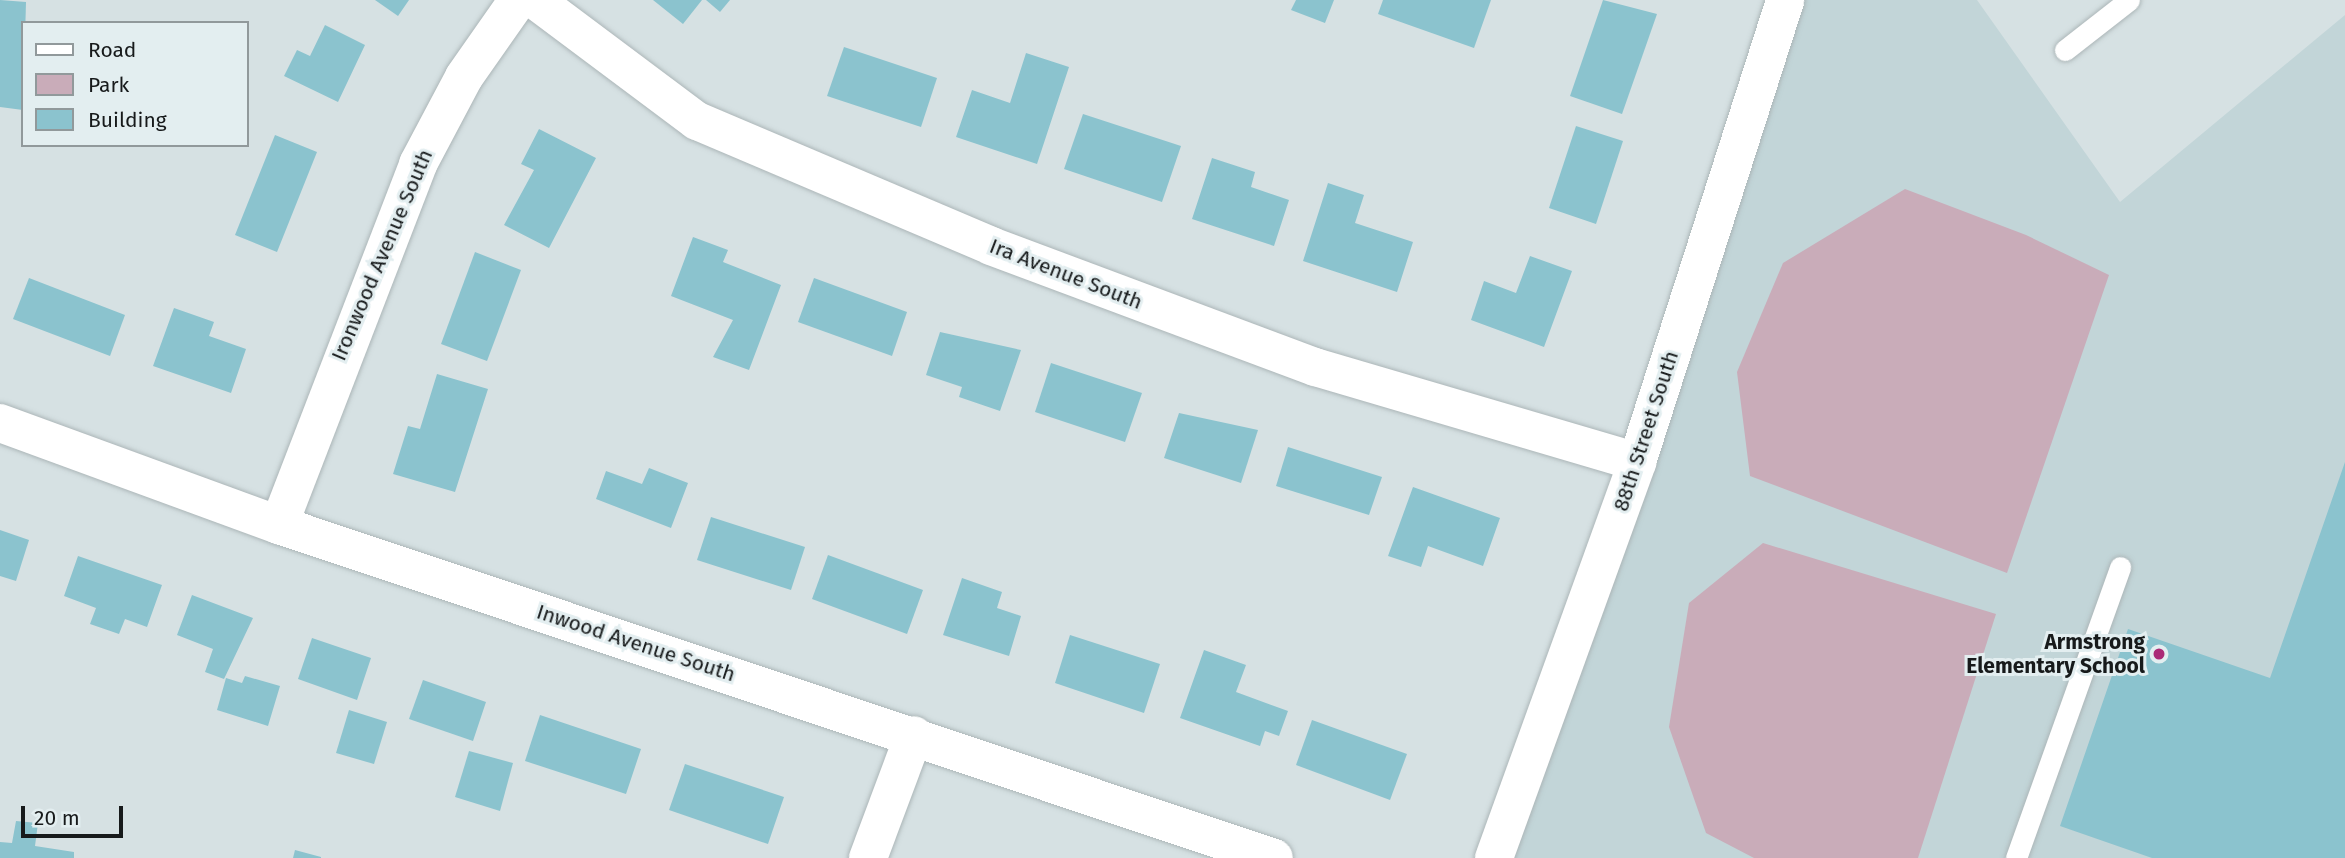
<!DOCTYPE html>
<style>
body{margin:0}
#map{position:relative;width:2345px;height:858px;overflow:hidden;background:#d6e1e3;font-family:"Fira Sans",sans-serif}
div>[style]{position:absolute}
.built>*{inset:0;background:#c2d5d8}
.green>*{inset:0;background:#c9acb9}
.building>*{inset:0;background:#8bc3ce}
.roads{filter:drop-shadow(0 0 2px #acb6b8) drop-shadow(0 0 2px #acb6b8)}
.service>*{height:21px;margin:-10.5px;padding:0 10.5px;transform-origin:10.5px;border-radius:10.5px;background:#fff}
.minor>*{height:38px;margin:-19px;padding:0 19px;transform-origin:19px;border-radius:19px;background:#fff}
.tertiary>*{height:38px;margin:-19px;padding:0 19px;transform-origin:19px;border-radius:19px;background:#fff}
.dots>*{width:19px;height:19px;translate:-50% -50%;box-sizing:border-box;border:4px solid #e3eef0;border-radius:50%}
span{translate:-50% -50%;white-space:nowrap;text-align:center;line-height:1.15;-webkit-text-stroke:6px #e3eef0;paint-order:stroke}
.street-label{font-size:21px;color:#171a1b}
.poi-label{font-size:21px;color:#171a1b;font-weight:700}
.right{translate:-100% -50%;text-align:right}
.legend{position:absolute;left:21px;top:21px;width:228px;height:126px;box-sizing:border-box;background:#e3eef0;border:2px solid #91999b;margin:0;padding:9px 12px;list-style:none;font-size:21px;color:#171a1b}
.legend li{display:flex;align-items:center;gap:14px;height:35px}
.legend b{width:35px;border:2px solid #91999b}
.scale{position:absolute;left:21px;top:806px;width:102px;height:32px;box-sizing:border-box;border:4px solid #171a1b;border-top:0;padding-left:9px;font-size:21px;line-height:24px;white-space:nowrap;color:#171a1b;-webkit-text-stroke:5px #e3eef0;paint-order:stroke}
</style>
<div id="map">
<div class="built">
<div style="clip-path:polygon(1788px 0,1977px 0,2120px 202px,2345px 15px,2345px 858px,1493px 858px)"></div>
</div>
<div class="green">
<div style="clip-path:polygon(1905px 189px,2026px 235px,2109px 275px,2007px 573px,1750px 476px,1737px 372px,1783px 263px)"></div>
<div style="clip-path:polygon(1763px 543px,1996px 614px,1918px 858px,1754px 858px,1706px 833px,1669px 727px,1689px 603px)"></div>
</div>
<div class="building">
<div style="clip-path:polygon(0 0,26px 2px,23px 110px,0 107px)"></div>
<div style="clip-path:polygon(375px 0,409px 0,398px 16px)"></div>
<div style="clip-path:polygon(653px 0,702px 0,683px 24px)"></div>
<div style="clip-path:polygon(706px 0,730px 0,720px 12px)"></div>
<div style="clip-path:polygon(1296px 0,1334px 0,1325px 23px,1291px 10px)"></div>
<div style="clip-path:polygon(1383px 0,1491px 0,1474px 48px,1378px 14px)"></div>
<div style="clip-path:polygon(1603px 0,1657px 14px,1622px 114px,1570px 96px)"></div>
<div style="clip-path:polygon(325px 25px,365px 45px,338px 102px,284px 76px,297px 50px,310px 56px)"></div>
<div style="clip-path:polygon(844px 47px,937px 78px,921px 127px,827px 96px)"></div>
<div style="clip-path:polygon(1026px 53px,1069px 67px,1037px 164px,956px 137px,972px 90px,1010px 103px)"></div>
<div style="clip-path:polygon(1083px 114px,1181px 146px,1162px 202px,1064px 169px)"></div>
<div style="clip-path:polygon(1576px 126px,1623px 141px,1596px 224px,1549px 208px)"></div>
<div style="clip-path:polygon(539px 129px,596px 158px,549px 248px,504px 225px,534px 170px,521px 164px)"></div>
<div style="clip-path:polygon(275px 135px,317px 152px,277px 252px,235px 235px)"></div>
<div style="clip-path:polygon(1212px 158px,1255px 172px,1251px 187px,1289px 200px,1274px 246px,1192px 219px)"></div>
<div style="clip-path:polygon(1328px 183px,1364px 195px,1355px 223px,1413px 242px,1397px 292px,1303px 261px)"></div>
<div style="clip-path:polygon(693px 237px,728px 250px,723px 262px,781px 285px,749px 370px,713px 357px,733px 320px,671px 296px)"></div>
<div style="clip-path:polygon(475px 252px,521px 270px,487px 361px,441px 344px)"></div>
<div style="clip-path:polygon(1530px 256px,1572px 271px,1544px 347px,1471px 320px,1484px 281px,1516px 293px)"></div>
<div style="clip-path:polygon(29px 278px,125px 315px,110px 356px,13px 319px)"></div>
<div style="clip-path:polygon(814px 278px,907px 312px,892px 356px,798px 322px)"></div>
<div style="clip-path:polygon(174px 308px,214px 322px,209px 336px,246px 349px,231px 393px,153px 366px)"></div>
<div style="clip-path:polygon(940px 332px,1021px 350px,1000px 411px,959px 397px,962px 387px,926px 375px)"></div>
<div style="clip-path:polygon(1051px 363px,1142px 393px,1125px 442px,1035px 412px)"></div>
<div style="clip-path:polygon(437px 374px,488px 389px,455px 492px,393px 474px,408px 426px,420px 429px)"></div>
<div style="clip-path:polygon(1179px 413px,1258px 430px,1241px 483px,1164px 458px)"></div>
<div style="clip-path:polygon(1288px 447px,1382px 477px,1369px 515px,1276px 486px)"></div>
<div style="clip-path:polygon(2345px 462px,2345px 858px,2152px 858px,2060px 826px,2128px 629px,2270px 678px)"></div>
<div style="clip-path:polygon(649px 468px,688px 483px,671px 528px,596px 499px,606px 471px,642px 484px)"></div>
<div style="clip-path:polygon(1413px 487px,1500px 518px,1483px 566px,1428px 546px,1421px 567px,1388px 556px)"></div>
<div style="clip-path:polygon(711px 517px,805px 547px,791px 590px,697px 560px)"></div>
<div style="clip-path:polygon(0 530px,29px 540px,16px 581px,0 576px)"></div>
<div style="clip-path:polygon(828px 555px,923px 590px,907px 634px,812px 599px)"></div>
<div style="clip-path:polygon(78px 556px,162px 585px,147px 627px,125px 619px,119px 634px,90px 624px,96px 608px,64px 596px)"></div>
<div style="clip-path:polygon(962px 578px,1002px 592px,997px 608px,1021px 616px,1009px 656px,943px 635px)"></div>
<div style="clip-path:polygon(192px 595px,253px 618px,224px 679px,205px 672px,213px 649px,177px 635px)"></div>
<div style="clip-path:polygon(1070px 635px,1160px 664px,1144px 713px,1055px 683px)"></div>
<div style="clip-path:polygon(312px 638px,371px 658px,357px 700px,298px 679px)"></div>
<div style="clip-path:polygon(1204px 650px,1246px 665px,1236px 692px,1288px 711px,1279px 736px,1265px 731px,1260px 746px,1180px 718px)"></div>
<div style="clip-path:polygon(245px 676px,280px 686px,268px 726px,217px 710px,226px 678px,242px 683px)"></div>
<div style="clip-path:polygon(423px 680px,486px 702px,473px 741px,409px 719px)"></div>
<div style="clip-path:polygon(349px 710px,387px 722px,374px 764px,336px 753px)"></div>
<div style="clip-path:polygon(540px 715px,641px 749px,626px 794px,525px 761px)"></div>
<div style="clip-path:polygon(1312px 720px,1407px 754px,1390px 800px,1296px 765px)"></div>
<div style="clip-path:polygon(469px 751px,513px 763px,500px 811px,455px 797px)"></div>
<div style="clip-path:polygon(685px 764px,784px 797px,768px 844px,669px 810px)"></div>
<div style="clip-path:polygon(16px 821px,38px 823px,35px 846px,74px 852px,74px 858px,0 858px,0 842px,12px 843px)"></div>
<div style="clip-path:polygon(295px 850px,321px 857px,321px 858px,293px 858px)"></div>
</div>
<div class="roads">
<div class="service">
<div style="left:2065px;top:50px;width:81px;rotate:-38deg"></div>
<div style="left:2016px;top:858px;width:309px;rotate:-70.3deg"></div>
</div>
<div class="minor">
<div style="left:535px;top:0;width:202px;rotate:36.8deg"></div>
<div style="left:697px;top:121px;width:319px;rotate:23deg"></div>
<div style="left:991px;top:246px;width:346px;rotate:20.5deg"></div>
<div style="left:1315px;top:367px;width:336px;rotate:16.4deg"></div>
<div style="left:279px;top:525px;width:387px;rotate:-68.9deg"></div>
<div style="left:418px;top:164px;width:98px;rotate:-62.1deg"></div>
<div style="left:464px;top:77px;width:94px;rotate:-55deg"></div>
<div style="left:868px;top:858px;width:131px;rotate:-69.5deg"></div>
<div style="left:1494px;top:858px;width:421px;rotate:-70.1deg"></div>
<div style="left:1637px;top:462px;width:485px;rotate:-72.2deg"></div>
</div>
<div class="tertiary">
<div style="left:0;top:423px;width:297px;rotate:20.1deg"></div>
<div style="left:279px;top:525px;width:1049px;rotate:18.5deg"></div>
</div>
</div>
<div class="dots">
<div style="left:2159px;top:654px;background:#ab2a77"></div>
</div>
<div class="street-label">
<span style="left:382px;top:255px;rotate:-67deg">Ironwood Avenue South</span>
<span style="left:1066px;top:274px;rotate:21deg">Ira Avenue South</span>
<span style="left:1646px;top:431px;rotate:-72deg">88th Street South</span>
<span style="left:636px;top:643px;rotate:18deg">Inwood Avenue South</span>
</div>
<div class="poi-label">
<span class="right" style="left:2145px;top:654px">Armstrong<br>Elementary School</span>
</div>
<ul class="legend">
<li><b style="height:9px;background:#fff"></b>Road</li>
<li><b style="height:19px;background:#c9acb9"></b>Park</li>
<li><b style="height:19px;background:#8bc3ce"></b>Building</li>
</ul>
<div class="scale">20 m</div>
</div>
